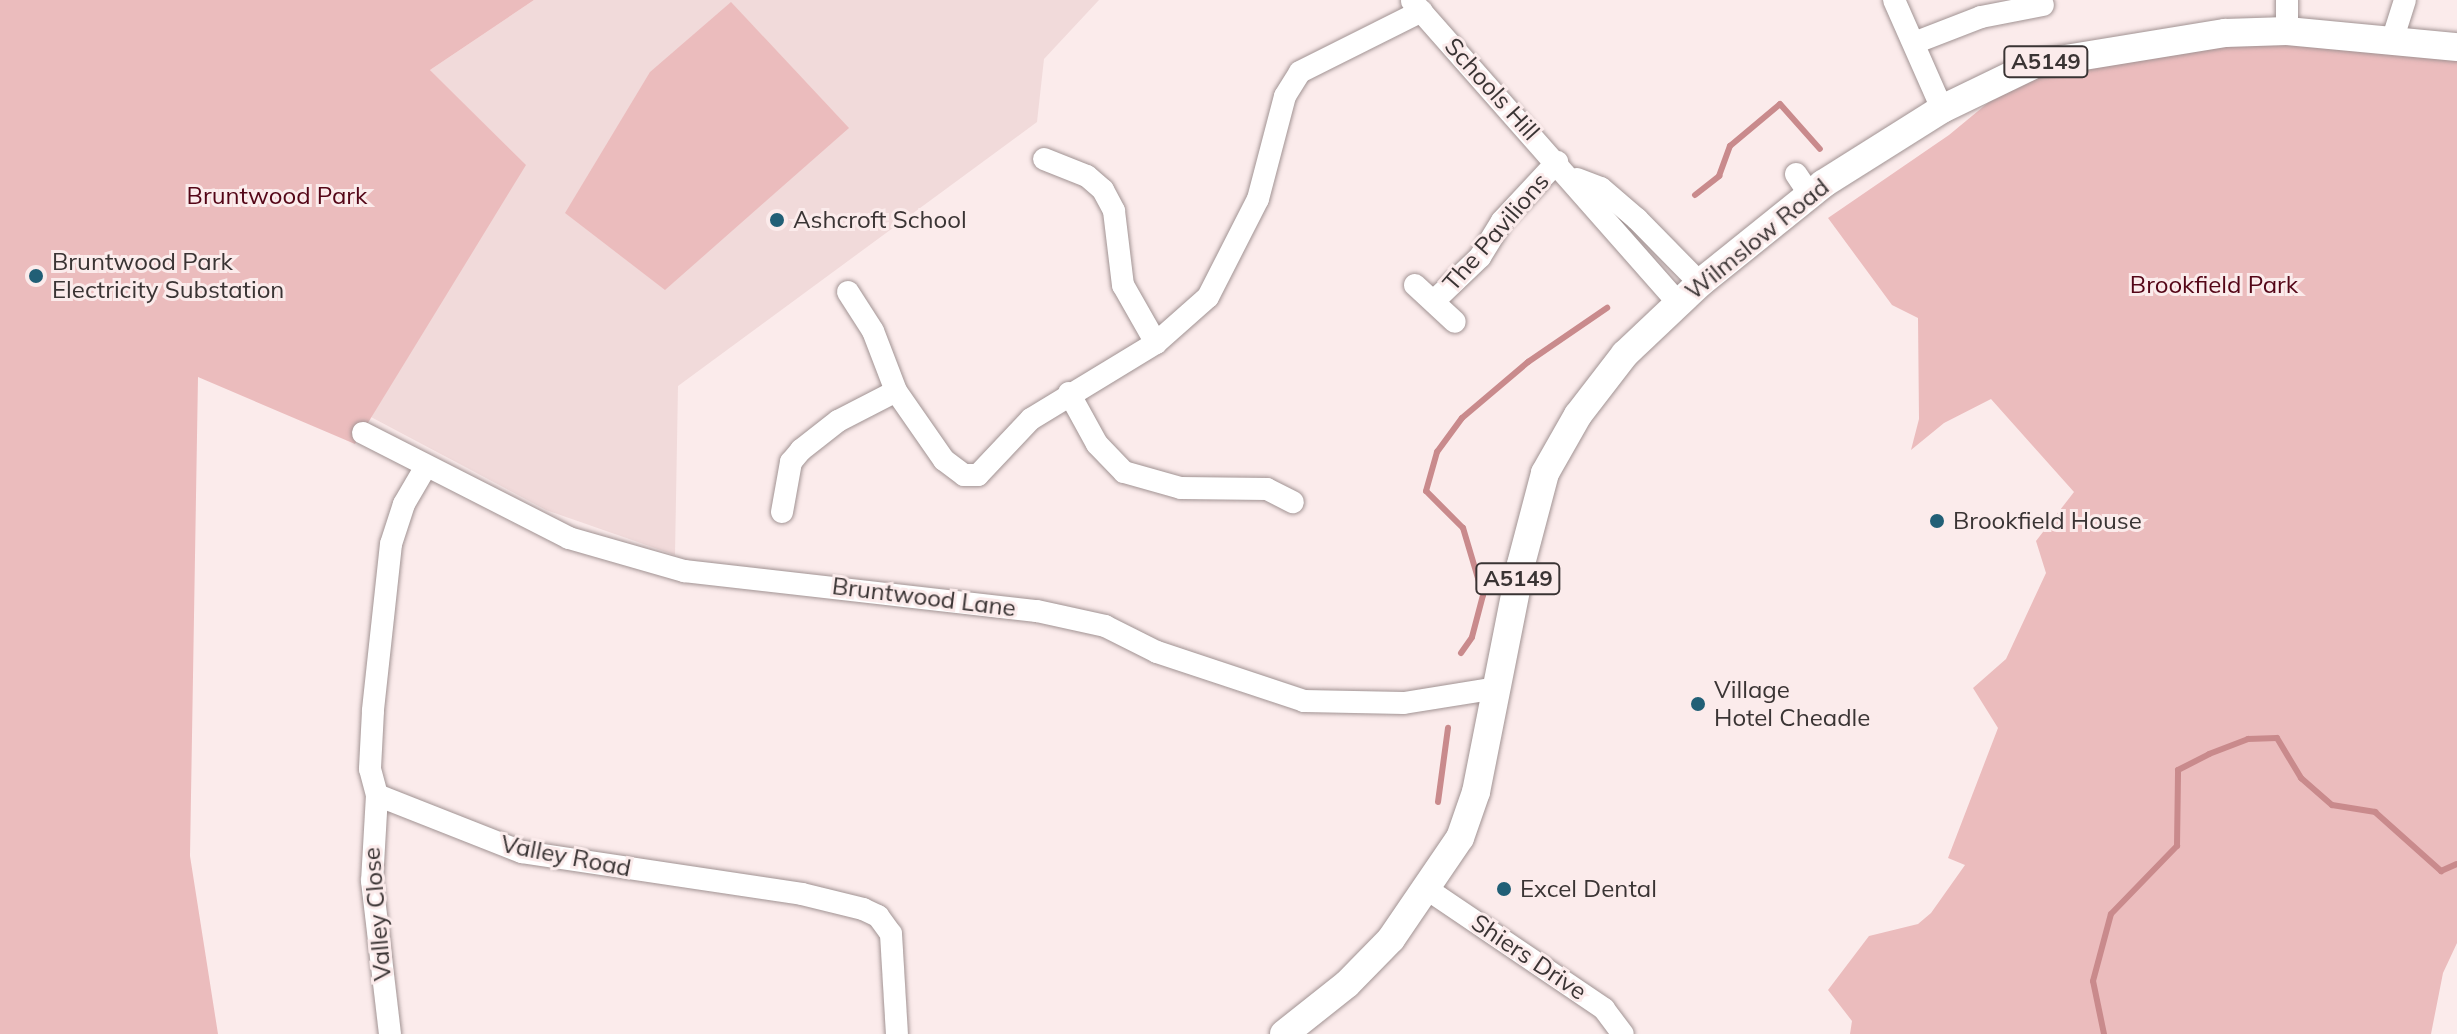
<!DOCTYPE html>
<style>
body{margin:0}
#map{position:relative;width:2457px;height:1034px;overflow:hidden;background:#fbebeb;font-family:Mulish,sans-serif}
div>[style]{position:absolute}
.built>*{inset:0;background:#f1dada}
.green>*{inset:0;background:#ebbcbd}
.stream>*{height:6px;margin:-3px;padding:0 3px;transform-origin:3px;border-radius:3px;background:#c98a8c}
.roads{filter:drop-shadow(0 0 2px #a19393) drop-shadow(0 0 2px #a19393)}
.minor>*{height:22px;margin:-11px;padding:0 11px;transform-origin:11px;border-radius:11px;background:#fff}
.major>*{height:28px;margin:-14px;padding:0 14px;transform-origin:14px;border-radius:14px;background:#fff}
.dots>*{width:22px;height:22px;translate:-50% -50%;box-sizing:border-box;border:4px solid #fbebeb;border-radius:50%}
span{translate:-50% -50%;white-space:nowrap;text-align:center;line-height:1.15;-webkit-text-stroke:6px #fbebeb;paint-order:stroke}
.shield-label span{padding:2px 6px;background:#fbebeb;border:2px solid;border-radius:6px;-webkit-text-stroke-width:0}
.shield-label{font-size:22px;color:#3a3434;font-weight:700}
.street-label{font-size:24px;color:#3a3434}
.park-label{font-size:24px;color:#540617}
.poi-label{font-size:24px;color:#3a3434}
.left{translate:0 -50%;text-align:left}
</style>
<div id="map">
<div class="built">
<div style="clip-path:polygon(534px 0,1099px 0,1044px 59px,1037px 122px,678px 386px,675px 555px,546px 510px,371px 417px,525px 165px,430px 70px)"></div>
</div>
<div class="green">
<div style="clip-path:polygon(0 0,534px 0,430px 70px,526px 165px,355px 444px,198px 377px,190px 856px,218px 1034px,0 1034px)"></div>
<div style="clip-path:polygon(731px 2px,849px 128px,665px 290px,565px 213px,650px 72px)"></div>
<div style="clip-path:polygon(2287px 31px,2457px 47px,2457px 943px,2443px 973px,2431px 1034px,1850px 1034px,1852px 1021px,1828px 990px,1869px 936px,1918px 924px,1931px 913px,1965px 865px,1948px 858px,1998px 728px,1973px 688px,2006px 659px,2046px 573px,2036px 541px,2074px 492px,1991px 399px,1944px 423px,1911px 450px,1919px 419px,1918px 318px,1892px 305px,1828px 218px,1949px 135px,2035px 64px)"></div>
</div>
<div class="stream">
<div style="left:1695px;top:195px;width:31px;rotate:-38deg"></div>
<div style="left:1719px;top:176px;width:32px;rotate:-70deg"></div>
<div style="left:1730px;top:146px;width:65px;rotate:-40deg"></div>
<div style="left:1780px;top:104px;width:60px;rotate:48.4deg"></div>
<div style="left:1461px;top:653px;width:19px;rotate:-55deg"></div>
<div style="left:1472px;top:637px;width:43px;rotate:-75.3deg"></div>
<div style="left:1483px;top:595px;width:70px;rotate:-106.6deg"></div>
<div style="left:1463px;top:528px;width:52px;rotate:-135deg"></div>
<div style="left:1426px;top:491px;width:41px;rotate:-74.2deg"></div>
<div style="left:1437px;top:452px;width:42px;rotate:-53.7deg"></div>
<div style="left:1462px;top:418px;width:87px;rotate:-40.3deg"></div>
<div style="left:1528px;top:362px;width:96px;rotate:-34.4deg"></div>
<div style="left:1438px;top:802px;width:75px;rotate:-82.3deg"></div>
<div style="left:2104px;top:1034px;width:54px;rotate:-101.7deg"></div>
<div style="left:2093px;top:981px;width:69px;rotate:-75deg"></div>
<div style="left:2111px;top:914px;width:95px;rotate:-45.9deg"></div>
<div style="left:2177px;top:846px;width:76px;rotate:-89.2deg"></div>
<div style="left:2178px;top:770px;width:35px;rotate:-27deg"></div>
<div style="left:2209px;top:754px;width:42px;rotate:-21deg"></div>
<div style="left:2248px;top:739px;width:29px;rotate:-2deg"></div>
<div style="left:2277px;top:738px;width:47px;rotate:59deg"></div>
<div style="left:2301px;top:778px;width:41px;rotate:41.1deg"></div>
<div style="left:2332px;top:805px;width:44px;rotate:9.2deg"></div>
<div style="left:2375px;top:812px;width:89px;rotate:41.8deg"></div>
<div style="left:2441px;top:871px;width:17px;rotate:-24deg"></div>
</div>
<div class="roads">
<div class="minor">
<div style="left:1894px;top:0;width:119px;rotate:66.2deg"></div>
<div style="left:2287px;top:0;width:31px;rotate:90deg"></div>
<div style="left:1412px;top:1px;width:402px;rotate:48.6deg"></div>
<div style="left:2392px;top:41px;width:43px;rotate:-72.4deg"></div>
<div style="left:1914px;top:43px;width:72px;rotate:-21.2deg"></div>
<div style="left:1981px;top:17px;width:63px;rotate:-11deg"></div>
<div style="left:1044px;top:159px;width:46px;rotate:21.6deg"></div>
<div style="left:1087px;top:176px;width:21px;rotate:41deg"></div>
<div style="left:1103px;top:190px;width:24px;rotate:62deg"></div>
<div style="left:1114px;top:211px;width:75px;rotate:83.1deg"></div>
<div style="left:1123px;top:285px;width:67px;rotate:60.4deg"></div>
<div style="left:1796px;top:174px;width:25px;rotate:56deg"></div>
<div style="left:1577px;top:179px;width:26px;rotate:21deg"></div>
<div style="left:1601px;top:188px;width:48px;rotate:40.7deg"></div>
<div style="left:1637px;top:219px;width:90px;rotate:45.5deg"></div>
<div style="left:1415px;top:285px;width:54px;rotate:42.8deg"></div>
<div style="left:848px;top:292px;width:46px;rotate:57.3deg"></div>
<div style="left:873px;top:331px;width:64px;rotate:69deg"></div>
<div style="left:896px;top:391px;width:84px;rotate:55.2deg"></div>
<div style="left:944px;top:460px;width:25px;rotate:37deg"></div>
<div style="left:964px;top:475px;width:14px"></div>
<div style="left:978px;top:475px;width:77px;rotate:-46.6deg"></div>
<div style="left:1031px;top:419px;width:146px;rotate:-31.3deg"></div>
<div style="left:1156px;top:343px;width:69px;rotate:-41.5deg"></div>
<div style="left:1208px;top:297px;width:110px;rotate:-63deg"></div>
<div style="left:1258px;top:199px;width:106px;rotate:-75.3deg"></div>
<div style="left:1285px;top:96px;width:28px;rotate:-58deg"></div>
<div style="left:1300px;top:72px;width:136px;rotate:-26.6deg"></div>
<div style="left:1434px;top:301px;width:64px;rotate:-43.7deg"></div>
<div style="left:1480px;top:257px;width:42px;rotate:-58.6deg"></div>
<div style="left:1502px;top:221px;width:81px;rotate:-47deg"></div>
<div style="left:1069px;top:393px;width:58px;rotate:61.2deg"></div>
<div style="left:1097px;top:444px;width:39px;rotate:46deg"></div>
<div style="left:1124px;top:472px;width:59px;rotate:15.7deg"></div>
<div style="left:1181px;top:488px;width:86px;rotate:0.7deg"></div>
<div style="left:1267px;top:489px;width:29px;rotate:27deg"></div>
<div style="left:363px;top:433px;width:231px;rotate:27deg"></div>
<div style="left:569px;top:538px;width:120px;rotate:16deg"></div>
<div style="left:684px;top:571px;width:355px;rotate:6.5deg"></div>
<div style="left:1037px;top:611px;width:70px;rotate:12.4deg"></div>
<div style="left:1105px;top:626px;width:58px;rotate:26.6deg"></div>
<div style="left:1157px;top:652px;width:155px;rotate:18.4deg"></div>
<div style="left:1304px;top:701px;width:100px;rotate:1.1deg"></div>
<div style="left:1404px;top:703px;width:95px;rotate:-9.1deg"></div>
<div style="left:425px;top:468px;width:42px;rotate:120.3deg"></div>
<div style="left:404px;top:504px;width:42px;rotate:108deg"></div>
<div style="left:391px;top:544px;width:168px;rotate:96.2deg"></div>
<div style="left:373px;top:711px;width:58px;rotate:93deg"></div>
<div style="left:370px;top:769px;width:27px;rotate:75deg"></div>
<div style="left:377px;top:795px;width:156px;rotate:21.5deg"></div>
<div style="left:522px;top:852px;width:283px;rotate:8.5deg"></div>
<div style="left:802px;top:894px;width:63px;rotate:13.8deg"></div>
<div style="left:863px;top:909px;width:17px;rotate:25deg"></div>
<div style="left:878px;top:916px;width:22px;rotate:54deg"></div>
<div style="left:891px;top:934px;width:100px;rotate:86.6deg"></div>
<div style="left:782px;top:512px;width:51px;rotate:-79.8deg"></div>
<div style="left:791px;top:462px;width:16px;rotate:-50deg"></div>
<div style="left:801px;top:450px;width:47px;rotate:-38.1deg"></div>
<div style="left:838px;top:421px;width:65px;rotate:-27.3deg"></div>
<div style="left:377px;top:795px;width:86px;rotate:93.3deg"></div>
<div style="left:372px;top:881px;width:154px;rotate:83.3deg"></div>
<div style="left:1427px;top:889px;width:214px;rotate:34.1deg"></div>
<div style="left:1604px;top:1009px;width:31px;rotate:53deg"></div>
</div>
<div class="major">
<div style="left:1284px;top:1034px;width:80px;rotate:-38.4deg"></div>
<div style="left:1347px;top:984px;width:63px;rotate:-45.6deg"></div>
<div style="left:1391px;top:939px;width:122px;rotate:-55.7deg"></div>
<div style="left:1460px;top:838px;width:49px;rotate:-70.8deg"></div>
<div style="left:1476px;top:792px;width:232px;rotate:-78.8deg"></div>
<div style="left:1521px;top:564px;width:94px;rotate:-75.2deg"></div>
<div style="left:1545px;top:473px;width:67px;rotate:-60.4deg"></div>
<div style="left:1578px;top:415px;width:77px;rotate:-52.4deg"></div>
<div style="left:1625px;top:354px;width:103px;rotate:-43.4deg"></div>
<div style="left:1700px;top:283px;width:158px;rotate:-38.8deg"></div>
<div style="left:1823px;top:184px;width:141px;rotate:-32.2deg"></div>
<div style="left:1942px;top:109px;width:103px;rotate:-25.8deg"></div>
<div style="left:2035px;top:64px;width:193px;rotate:-9.3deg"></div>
<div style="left:2225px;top:33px;width:62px;rotate:-1.8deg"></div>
<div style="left:2287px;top:31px;width:171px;rotate:5.4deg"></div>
</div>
</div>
<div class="dots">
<div style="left:777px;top:220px;background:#215f76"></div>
<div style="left:36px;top:276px;background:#215f76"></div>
<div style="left:1937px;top:521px;background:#215f76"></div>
<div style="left:1698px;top:704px;background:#215f76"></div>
<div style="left:1504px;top:889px;background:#215f76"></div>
</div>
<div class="shield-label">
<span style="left:2046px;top:62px">A5149</span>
<span style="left:1518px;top:579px">A5149</span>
</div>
<div class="street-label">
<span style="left:1492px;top:89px;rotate:48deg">Schools Hill</span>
<span style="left:1496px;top:232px;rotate:-49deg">The Pavilions</span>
<span style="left:1757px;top:239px;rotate:-39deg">Wilmslow Road</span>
<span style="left:924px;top:597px;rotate:7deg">Bruntwood Lane</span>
<span style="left:566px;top:856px;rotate:11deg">Valley Road</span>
<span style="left:377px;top:914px;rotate:-95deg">Valley Close</span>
<span style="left:1529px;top:957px;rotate:34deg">Shiers Drive</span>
</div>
<div class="park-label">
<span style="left:277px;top:196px">Bruntwood Park</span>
<span style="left:2214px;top:285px">Brookfield Park</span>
</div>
<div class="poi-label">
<span class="left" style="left:793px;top:220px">Ashcroft School</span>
<span class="left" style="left:52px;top:276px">Bruntwood Park<br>Electricity Substation</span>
<span class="left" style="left:1953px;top:521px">Brookfield House</span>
<span class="left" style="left:1714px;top:704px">Village<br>Hotel Cheadle</span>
<span class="left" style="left:1520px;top:889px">Excel Dental</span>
</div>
</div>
